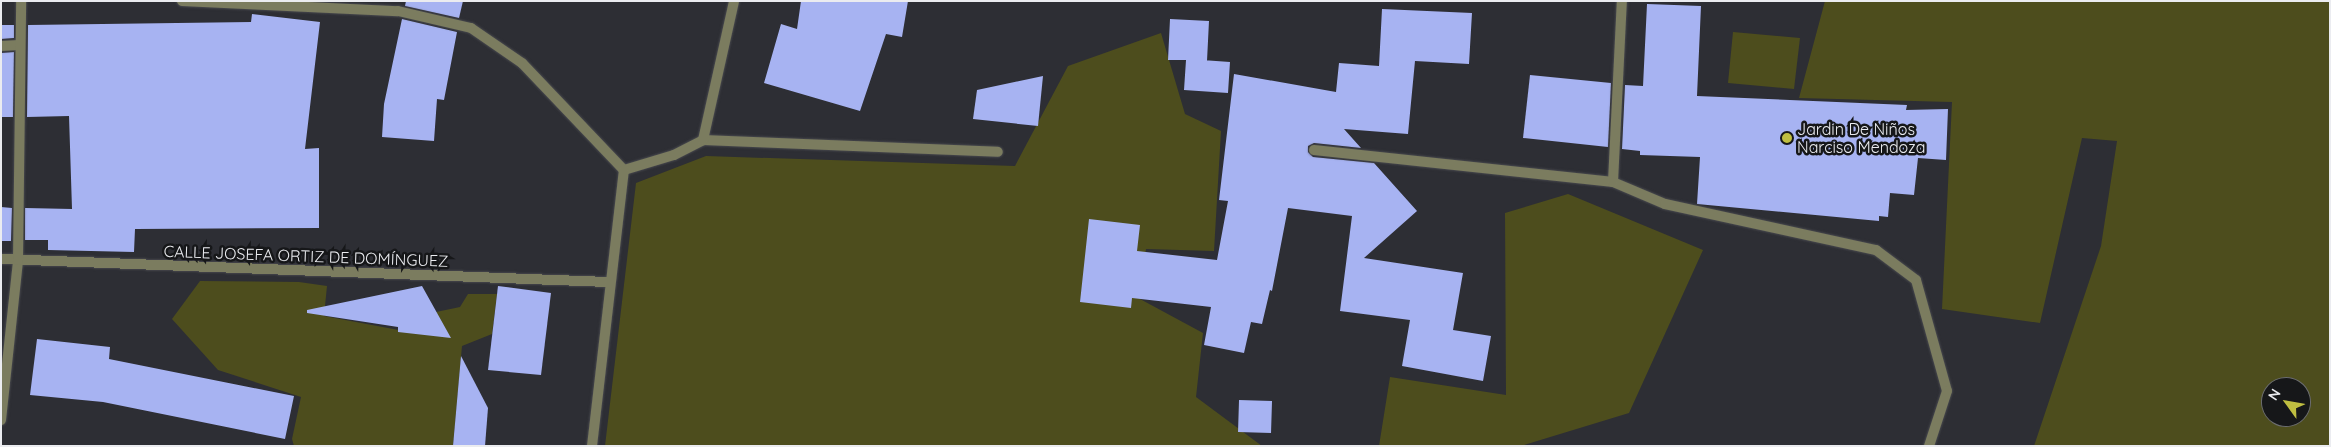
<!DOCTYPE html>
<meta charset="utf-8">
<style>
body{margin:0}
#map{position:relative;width:2331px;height:447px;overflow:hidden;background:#2d2e34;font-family:Quicksand,sans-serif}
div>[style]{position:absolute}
.green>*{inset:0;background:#4d4d1d}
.building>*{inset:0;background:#a7b3f2}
.roads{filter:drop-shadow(0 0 1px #48494e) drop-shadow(0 0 1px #48494e)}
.minor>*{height:10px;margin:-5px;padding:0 5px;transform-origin:5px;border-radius:5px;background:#7b7c5f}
.dots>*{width:14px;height:14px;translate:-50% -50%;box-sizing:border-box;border:2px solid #161719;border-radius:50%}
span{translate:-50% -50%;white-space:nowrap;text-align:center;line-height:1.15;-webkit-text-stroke:5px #161719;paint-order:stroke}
.poi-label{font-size:16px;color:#ebecf0}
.left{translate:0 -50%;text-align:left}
.street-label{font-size:16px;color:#ebecf0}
.frame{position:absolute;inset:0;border:2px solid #ebecf0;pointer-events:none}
.north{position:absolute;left:2261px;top:377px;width:50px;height:50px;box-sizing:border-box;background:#161719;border:1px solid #6b6c6f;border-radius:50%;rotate:302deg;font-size:14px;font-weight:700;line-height:20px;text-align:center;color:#ebecf0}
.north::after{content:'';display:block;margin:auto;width:18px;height:22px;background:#bfbe41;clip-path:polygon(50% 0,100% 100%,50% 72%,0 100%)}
</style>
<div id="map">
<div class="green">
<div style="clip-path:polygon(evenodd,1825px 1px,2330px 1px,2330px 446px,2034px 446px,2101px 246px,2117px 141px,2082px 138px,2040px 323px,1942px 309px,1952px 102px,1799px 98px,1825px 1px,2271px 387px,2301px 387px,2301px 417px,2271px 417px,2271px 387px)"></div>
<div style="clip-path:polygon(1733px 32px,1800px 38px,1794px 89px,1728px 83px)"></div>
<div style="clip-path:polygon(1161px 33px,1185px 114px,1221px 131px,1214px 251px,1146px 249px,1140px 299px,1203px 333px,1196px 397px,1262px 446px,605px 446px,636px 183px,706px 156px,1015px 166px,1068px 66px)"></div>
<div style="clip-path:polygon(1568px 194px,1703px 250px,1629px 413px,1521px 446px,1379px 446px,1390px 377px,1506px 395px,1505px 213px)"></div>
<div style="clip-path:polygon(200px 281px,299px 282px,327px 286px,324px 316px,420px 334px,436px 312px,460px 307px,468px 294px,497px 294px,492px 334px,462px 346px,453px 446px,294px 446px,292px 439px,301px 397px,218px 370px,172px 319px)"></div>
</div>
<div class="building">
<div style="clip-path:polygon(406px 1px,463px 1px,459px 18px,405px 6px)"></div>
<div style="clip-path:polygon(801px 1px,908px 1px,902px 37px,886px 34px,860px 111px,764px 83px,781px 24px,797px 29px)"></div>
<div style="clip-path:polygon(1647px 4px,1701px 6px,1697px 96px,1907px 105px,1906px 110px,1948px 109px,1946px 160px,1918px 158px,1914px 195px,1890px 193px,1888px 217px,1879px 216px,1879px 221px,1697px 204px,1700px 157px,1640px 155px,1640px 151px,1622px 149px,1625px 85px,1643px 86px)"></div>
<div style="clip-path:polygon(1382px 9px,1472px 13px,1469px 64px,1415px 61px,1408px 134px,1344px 129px,1361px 148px,1314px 143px,1308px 146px,1308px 152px,1313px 157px,1374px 163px,1417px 211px,1364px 258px,1463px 273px,1453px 330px,1491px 336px,1483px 381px,1402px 366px,1410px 320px,1340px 311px,1352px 216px,1288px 208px,1272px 291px,1270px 290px,1262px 324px,1251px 322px,1244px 353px,1204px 345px,1211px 307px,1132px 298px,1131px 308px,1080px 302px,1089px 219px,1140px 225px,1137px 251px,1217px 260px,1228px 201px,1219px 200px,1234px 74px,1336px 92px,1339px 63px,1379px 66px)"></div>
<div style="clip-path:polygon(252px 14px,320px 22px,305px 149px,319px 148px,319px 228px,135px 229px,134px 252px,48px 250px,48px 240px,25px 240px,25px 208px,72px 209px,69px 116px,27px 117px,28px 25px,251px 22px)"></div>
<div style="clip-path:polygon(402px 19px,457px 32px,444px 100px,437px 99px,434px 141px,382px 137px,384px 104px)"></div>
<div style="clip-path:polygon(1170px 19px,1209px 21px,1207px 61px,1202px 60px,1230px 62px,1228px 93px,1184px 90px,1186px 60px,1168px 60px)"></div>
<div style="clip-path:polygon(1px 25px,14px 25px,14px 38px,1px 39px)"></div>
<div style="clip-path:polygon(14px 52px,13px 117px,1px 117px,1px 53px)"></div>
<div style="clip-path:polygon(1530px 75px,1611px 83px,1608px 147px,1523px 138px)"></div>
<div style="clip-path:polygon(1043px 76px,1038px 126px,973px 119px,977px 90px)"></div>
<div style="clip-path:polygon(1px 207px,12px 208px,11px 241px,1px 241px)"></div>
<div style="clip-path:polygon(422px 286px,451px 338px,398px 332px,398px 327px,307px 313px,307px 310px)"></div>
<div style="clip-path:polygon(498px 286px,551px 293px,541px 375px,488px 370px)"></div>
<div style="clip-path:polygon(37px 339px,110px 347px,109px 359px,294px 396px,285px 439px,103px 402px,30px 395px)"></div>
<div style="clip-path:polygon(461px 356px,488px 408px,485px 446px,453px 446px)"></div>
<div style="clip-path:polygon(1239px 400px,1272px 401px,1271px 433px,1238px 432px)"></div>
</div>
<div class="roads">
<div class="minor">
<div style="left:182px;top:1px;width:216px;rotate:2.7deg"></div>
<div style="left:398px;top:11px;width:75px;rotate:13.1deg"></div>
<div style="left:471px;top:28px;width:62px;rotate:34.5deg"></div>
<div style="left:522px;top:63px;width:148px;rotate:46.4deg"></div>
<div style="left:1px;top:46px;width:18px;rotate:-3deg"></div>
<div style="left:703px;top:140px;width:295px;rotate:2.3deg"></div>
<div style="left:1314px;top:150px;width:301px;rotate:6.1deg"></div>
<div style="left:1613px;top:182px;width:56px;rotate:22.9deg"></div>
<div style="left:1665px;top:204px;width:216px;rotate:12.3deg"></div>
<div style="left:1876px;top:250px;width:50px;rotate:36.9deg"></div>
<div style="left:1916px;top:280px;width:115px;rotate:74.4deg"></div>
<div style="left:1947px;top:391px;width:58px;rotate:108.1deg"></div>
<div style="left:624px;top:170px;width:52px;rotate:-16.7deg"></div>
<div style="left:674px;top:155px;width:33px;rotate:-27deg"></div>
<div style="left:703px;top:140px;width:142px;rotate:-77.4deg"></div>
<div style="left:1613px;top:182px;width:181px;rotate:-87.2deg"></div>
<div style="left:1px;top:259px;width:608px;rotate:2.17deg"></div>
<div style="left:1px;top:420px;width:161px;rotate:-83.9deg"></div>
<div style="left:18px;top:260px;width:259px;rotate:-89.3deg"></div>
<div style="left:592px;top:446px;width:278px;rotate:-83.4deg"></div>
</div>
</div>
<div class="dots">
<div style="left:1787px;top:138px;background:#bfbe41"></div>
</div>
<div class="poi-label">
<span class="left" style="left:1797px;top:138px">Jardin De Niños<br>Narciso Mendoza</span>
</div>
<div class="street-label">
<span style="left:306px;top:256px;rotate:2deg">CALLE JOSEFA ORTIZ DE DOMÍNGUEZ</span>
</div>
<div class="frame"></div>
<div class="north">N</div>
</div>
